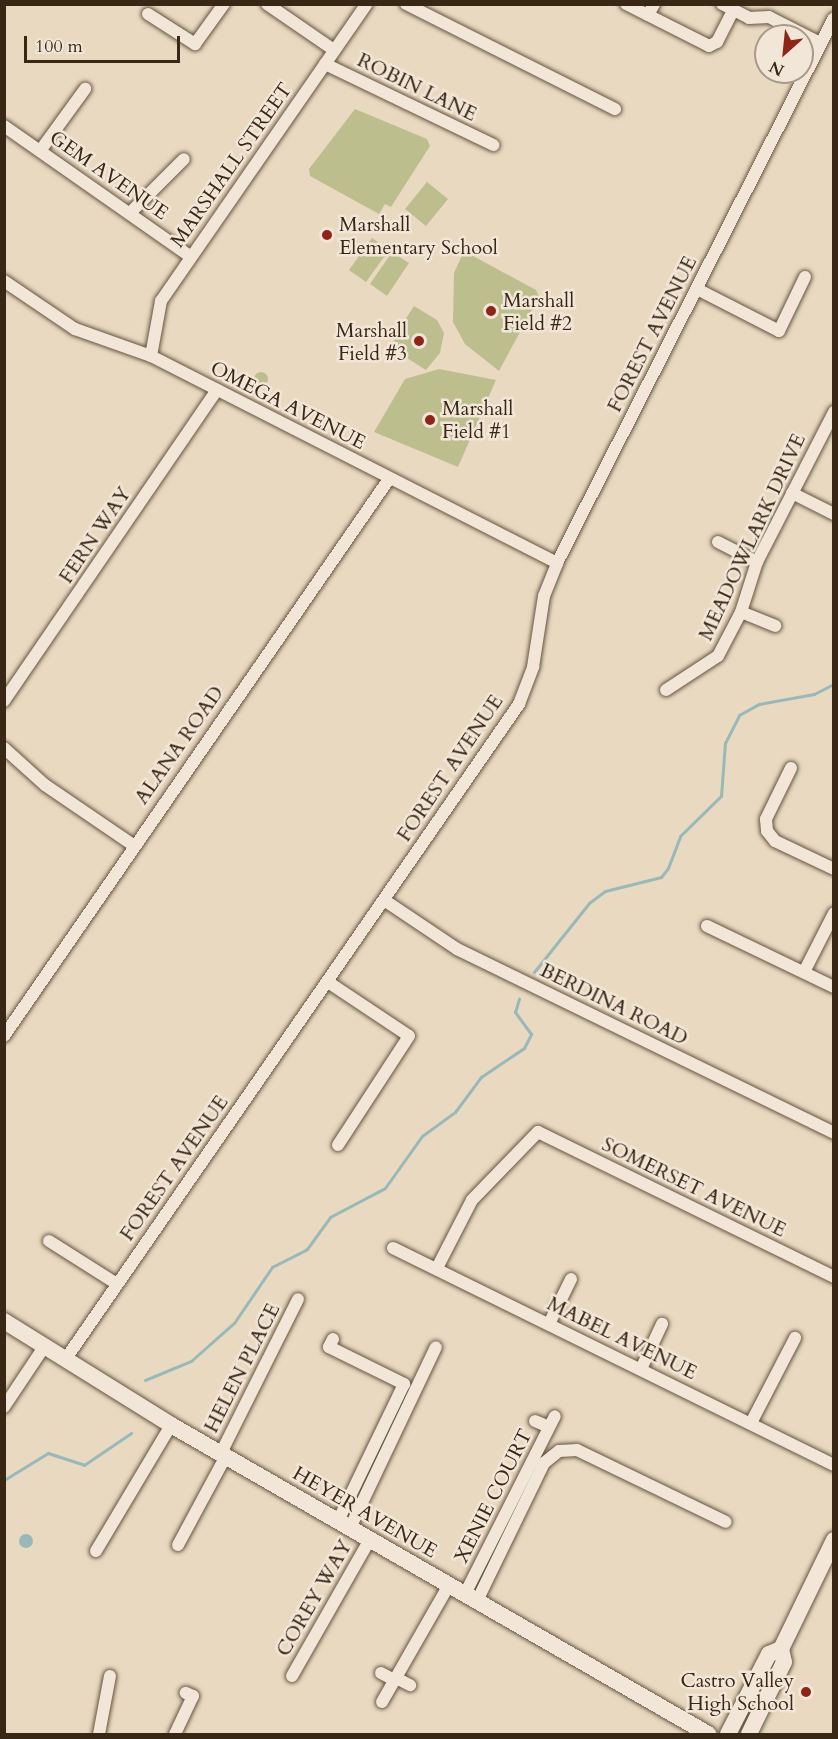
<!DOCTYPE html>
<style>
body{margin:0}
#map{position:relative;width:838px;height:1739px;overflow:hidden;background:#ead9c1;font-family:Cardo,serif}
div>[style]{position:absolute}
.green>*{inset:0;background:#bdbe8e}
.round{border-radius:50%}
.water>*{inset:0;background:#99b9b9}
.stream>*{height:3px;margin:-1.5px;padding:0 1.5px;transform-origin:1.5px;border-radius:1.5px;background:#99b9b9}
.roads{filter:drop-shadow(0 0 2px #655441) drop-shadow(0 0 2px #655441)}
.street>*{height:12px;margin:-6px;padding:0 6px;transform-origin:6px;border-radius:6px;background:#f1e6d7}
.secondary>*{height:16px;margin:-8px;padding:0 8px;transform-origin:8px;border-radius:8px;background:#f1e6d7}
.dots>*{width:16px;height:16px;translate:-50% -50%;box-sizing:border-box;border:3px solid #f1e6d7;border-radius:50%}
span{translate:-50% -50%;white-space:nowrap;text-align:center;line-height:1.15;-webkit-text-stroke:5px #f1e6d7;paint-order:stroke}
.street-label{font-size:20px;color:#392716}
.poi-label{font-size:20px;color:#392716}
.left{translate:0 -50%;text-align:left}
.right{translate:-100% -50%;text-align:right}
.frame{position:absolute;inset:0;border:6px solid #392716;pointer-events:none}
.north{position:absolute;left:754px;top:24px;width:60px;height:60px;box-sizing:border-box;background:#f1e6d7;border:2px solid #a79a8a;border-radius:50%;rotate:207deg;font-size:16px;font-weight:700;line-height:24px;text-align:center;color:#392716}
.north::after{content:'';display:block;margin:auto;width:21px;height:27px;background:#8f2418;clip-path:polygon(50% 0,100% 100%,50% 72%,0 100%)}
.scale{position:absolute;left:24px;top:36px;width:156px;height:27px;box-sizing:border-box;border:3px solid #392716;border-top:0;padding-left:8px;font-size:18px;line-height:21px;white-space:nowrap;color:#392716;-webkit-text-stroke:4px #f1e6d7;paint-order:stroke}
</style>
<div id="map">
<div class="green">
<div style="clip-path:polygon(355px 109px,427px 139px,430px 146px,391px 207px,385px 204px,379px 214px,310px 176px,309px 169px)"></div>
<div style="clip-path:polygon(427px 182px,448px 199px,426px 226px,405px 209px)"></div>
<div style="clip-path:polygon(372px 238px,389px 250px,366px 282px,349px 270px)"></div>
<div style="clip-path:polygon(464px 251px,536px 290px,539px 297px,499px 371px,465px 344px,453px 322px,454px 273px)"></div>
<div style="clip-path:polygon(392px 252px,409px 263px,387px 296px,370px 284px)"></div>
<div style="clip-path:polygon(414px 306px,437px 320px,444px 333px,440px 353px,426px 370px,396px 351px,394px 337px)"></div>
<div style="clip-path:polygon(439px 369px,496px 380px,458px 467px,374px 432px,405px 379px)"></div>
<div class="round" style="left:254px;top:372px;width:14px;height:14px"></div>
</div>
<div class="water">
<div class="round" style="left:19px;top:1534px;width:14px;height:14px"></div>
</div>
<div class="stream">
<div style="left:534px;top:972px;width:88px;rotate:-51.4deg"></div>
<div style="left:589px;top:903px;width:20px;rotate:-37deg"></div>
<div style="left:605px;top:891px;width:58px;rotate:-14deg"></div>
<div style="left:661px;top:877px;width:11px;rotate:-52deg"></div>
<div style="left:668px;top:868px;width:34px;rotate:-69deg"></div>
<div style="left:680px;top:836px;width:57px;rotate:-44.3deg"></div>
<div style="left:721px;top:796px;width:53px;rotate:-85.7deg"></div>
<div style="left:725px;top:743px;width:31px;rotate:-63deg"></div>
<div style="left:739px;top:715px;width:23px;rotate:-29deg"></div>
<div style="left:759px;top:704px;width:56px;rotate:-10.3deg"></div>
<div style="left:814px;top:694px;width:22px;rotate:-27deg"></div>
<div style="left:145px;top:1380px;width:50px;rotate:-22.4deg"></div>
<div style="left:191px;top:1361px;width:57px;rotate:-41.5deg"></div>
<div style="left:234px;top:1323px;width:68px;rotate:-55.8deg"></div>
<div style="left:272px;top:1267px;width:39px;rotate:-27deg"></div>
<div style="left:307px;top:1249px;width:39px;rotate:-54deg"></div>
<div style="left:330px;top:1217px;width:62px;rotate:-27.8deg"></div>
<div style="left:385px;top:1188px;width:64px;rotate:-54.6deg"></div>
<div style="left:422px;top:1136px;width:41px;rotate:-36deg"></div>
<div style="left:455px;top:1112px;width:44px;rotate:-53.4deg"></div>
<div style="left:481px;top:1077px;width:52px;rotate:-34deg"></div>
<div style="left:524px;top:1048px;width:16px;rotate:-63deg"></div>
<div style="left:531px;top:1034px;width:27px;rotate:-126deg"></div>
<div style="left:515px;top:1012px;width:14px;rotate:-73deg"></div>
<div style="left:4px;top:1480px;width:52px;rotate:-31.5deg"></div>
<div style="left:48px;top:1453px;width:38px;rotate:18deg"></div>
<div style="left:84px;top:1465px;width:57px;rotate:-34.2deg"></div>
</div>
<div class="roads">
<div class="street">
<div style="left:267px;top:4px;width:81px;rotate:34.5deg"></div>
<div style="left:406px;top:4px;width:234px;rotate:26.7deg"></div>
<div style="left:626px;top:4px;width:93px;rotate:26.8deg"></div>
<div style="left:709px;top:46px;width:9px;rotate:-27deg"></div>
<div style="left:717px;top:42px;width:36px;rotate:-63deg"></div>
<div style="left:722px;top:4px;width:30px;rotate:27deg"></div>
<div style="left:749px;top:18px;width:20px;rotate:-3deg"></div>
<div style="left:769px;top:17px;width:57px;rotate:27deg"></div>
<div style="left:148px;top:14px;width:56px;rotate:32.6deg"></div>
<div style="left:195px;top:44px;width:49px;rotate:-54.1deg"></div>
<div style="left:648px;top:15px;width:13px;rotate:-61deg"></div>
<div style="left:325px;top:64px;width:187px;rotate:25.7deg"></div>
<div style="left:4px;top:126px;width:228px;rotate:35deg"></div>
<div style="left:40px;top:151px;width:77px;rotate:-54deg"></div>
<div style="left:130px;top:213px;width:76px;rotate:-45deg"></div>
<div style="left:4px;top:281px;width:86px;rotate:34.1deg"></div>
<div style="left:75px;top:329px;width:81px;rotate:19.6deg"></div>
<div style="left:151px;top:356px;width:456px;rotate:27deg"></div>
<div style="left:697px;top:289px;width:92px;rotate:27.1deg"></div>
<div style="left:779px;top:331px;width:60px;rotate:-64.3deg"></div>
<div style="left:151px;top:356px;width:56px;rotate:-79.7deg"></div>
<div style="left:161px;top:301px;width:361px;rotate:-55.3deg"></div>
<div style="left:792px;top:493px;width:47px;rotate:26.6deg"></div>
<div style="left:718px;top:542px;width:44px;rotate:27.1deg"></div>
<div style="left:741px;top:612px;width:37px;rotate:22deg"></div>
<div style="left:666px;top:690px;width:62px;rotate:-33.2deg"></div>
<div style="left:718px;top:656px;width:50px;rotate:-62.4deg"></div>
<div style="left:741px;top:612px;width:52px;rotate:-72.3deg"></div>
<div style="left:757px;top:562px;width:169px;rotate:-62.8deg"></div>
<div style="left:4px;top:701px;width:377px;rotate:-55.6deg"></div>
<div style="left:4px;top:748px;width:55px;rotate:42.1deg"></div>
<div style="left:45px;top:785px;width:107px;rotate:34.3deg"></div>
<div style="left:791px;top:768px;width:57px;rotate:116.1deg"></div>
<div style="left:766px;top:819px;width:12px;rotate:85deg"></div>
<div style="left:767px;top:831px;width:13px;rotate:51deg"></div>
<div style="left:775px;top:841px;width:65px;rotate:25.4deg"></div>
<div style="left:384px;top:900px;width:88px;rotate:33.9deg"></div>
<div style="left:457px;top:949px;width:420px;rotate:26deg"></div>
<div style="left:707px;top:926px;width:141px;rotate:25.7deg"></div>
<div style="left:804px;top:972px;width:66px;rotate:-63deg"></div>
<div style="left:328px;top:982px;width:97px;rotate:33.7deg"></div>
<div style="left:409px;top:1036px;width:130px;rotate:123.1deg"></div>
<div style="left:4px;top:1036px;width:677px;rotate:-55.35deg"></div>
<div style="left:49px;top:1241px;width:80px;rotate:32.3deg"></div>
<div style="left:393px;top:1248px;width:491px;rotate:26.2deg"></div>
<div style="left:437px;top:1268px;width:76px;rotate:-62.8deg"></div>
<div style="left:472px;top:1200px;width:95px;rotate:-45.9deg"></div>
<div style="left:538px;top:1132px;width:330px;rotate:26.1deg"></div>
<div style="left:549px;top:1324px;width:50px;rotate:-63.9deg"></div>
<div style="left:333px;top:1339px;width:9px;rotate:117deg"></div>
<div style="left:329px;top:1347px;width:84px;rotate:26.3deg"></div>
<div style="left:404px;top:1384px;width:152px;rotate:115.7deg"></div>
<div style="left:65px;top:1360px;width:798px;rotate:-55.31deg"></div>
<div style="left:519px;top:704px;width:40px;rotate:-69deg"></div>
<div style="left:533px;top:667px;width:72px;rotate:-81.2deg"></div>
<div style="left:544px;top:596px;width:35px;rotate:-68deg"></div>
<div style="left:557px;top:563px;width:611px;rotate:-63.06deg"></div>
<div style="left:641px;top:1369px;width:50px;rotate:-65deg"></div>
<div style="left:4px;top:1407px;width:72px;rotate:-56.3deg"></div>
<div style="left:535px;top:1421px;width:15px;rotate:23deg"></div>
<div style="left:751px;top:1423px;width:96px;rotate:-62.6deg"></div>
<div style="left:221px;top:1453px;width:172px;rotate:-63.4deg"></div>
<div style="left:350px;top:1528px;width:200px;rotate:-64.6deg"></div>
<div style="left:178px;top:1545px;width:101px;rotate:-61.7deg"></div>
<div style="left:96px;top:1551px;width:147px;rotate:-59.2deg"></div>
<div style="left:465px;top:1594px;width:199px;rotate:-63.2deg"></div>
<div style="left:477px;top:1601px;width:153px;rotate:-64.1deg"></div>
<div style="left:544px;top:1463px;width:19px;rotate:-39deg"></div>
<div style="left:559px;top:1451px;width:18px;rotate:-3deg"></div>
<div style="left:577px;top:1450px;width:165px;rotate:25.8deg"></div>
<div style="left:381px;top:1673px;width:15px;rotate:28deg"></div>
<div style="left:292px;top:1676px;width:158px;rotate:-60.3deg"></div>
<div style="left:396px;top:1678px;width:16px;rotate:27deg"></div>
<div style="left:382px;top:1702px;width:135px;rotate:-60.2deg"></div>
<div style="left:99px;top:1734px;width:59px;rotate:-79.3deg"></div>
<div style="left:175px;top:1734px;width:42px;rotate:-64.7deg"></div>
<div style="left:193px;top:1696px;width:8px;rotate:-157deg"></div>
</div>
<div class="secondary">
<div style="left:4px;top:1321px;width:197px;rotate:31.9deg"></div>
<div style="left:171px;top:1425px;width:620px;rotate:29.92deg"></div>
<div style="left:728px;top:1734px;width:90px;rotate:-62.9deg"></div>
<div style="left:769px;top:1654px;width:13px;rotate:-23deg"></div>
<div style="left:781px;top:1649px;width:121px;rotate:-64.1deg"></div>
<div style="left:749px;top:1734px;width:80px;rotate:-64.1deg"></div>
<div style="left:784px;top:1662px;width:13px;rotate:-103deg"></div>
</div>
</div>
<div class="dots">
<div style="left:327px;top:235px;background:#8f2418"></div>
<div style="left:491px;top:311px;background:#8f2418"></div>
<div style="left:419px;top:341px;background:#8f2418"></div>
<div style="left:430px;top:420px;background:#8f2418"></div>
<div style="left:806px;top:1692px;background:#8f2418"></div>
</div>
<div class="street-label">
<span style="left:417px;top:87px;rotate:26deg">ROBIN LANE</span>
<span style="left:231px;top:165px;rotate:-55deg">MARSHALL STREET</span>
<span style="left:109px;top:175px;rotate:35deg">GEM AVENUE</span>
<span style="left:652px;top:334px;rotate:-63deg">FOREST AVENUE</span>
<span style="left:288px;top:405px;rotate:27deg">OMEGA AVENUE</span>
<span style="left:95px;top:535px;rotate:-56deg">FERN WAY</span>
<span style="left:752px;top:537px;rotate:-65deg">MEADOWLARK DRIVE</span>
<span style="left:179px;top:745px;rotate:-55deg">ALANA ROAD</span>
<span style="left:450px;top:768px;rotate:-56deg">FOREST AVENUE</span>
<span style="left:614px;top:1004px;rotate:26deg">BERDINA ROAD</span>
<span style="left:174px;top:1168px;rotate:-55deg">FOREST AVENUE</span>
<span style="left:694px;top:1187px;rotate:26deg">SOMERSET AVENUE</span>
<span style="left:622px;top:1338px;rotate:26deg">MABEL AVENUE</span>
<span style="left:242px;top:1368px;rotate:-63deg">HELEN PLACE</span>
<span style="left:493px;top:1496px;rotate:-63deg">XENIE COURT</span>
<span style="left:365px;top:1512px;rotate:30deg">HEYER AVENUE</span>
<span style="left:314px;top:1598px;rotate:-60deg">COREY WAY</span>
</div>
<div class="poi-label">
<span class="left" style="left:339px;top:236px">Marshall<br>Elementary School</span>
<span class="left" style="left:503px;top:312px">Marshall<br>Field #2</span>
<span class="right" style="left:407px;top:342px">Marshall<br>Field #3</span>
<span class="left" style="left:442px;top:420px">Marshall<br>Field #1</span>
<span class="right" style="left:794px;top:1692px">Castro Valley<br>High School</span>
</div>
<div class="frame"></div>
<div class="north">N</div>
<div class="scale">100 m</div>
</div>
